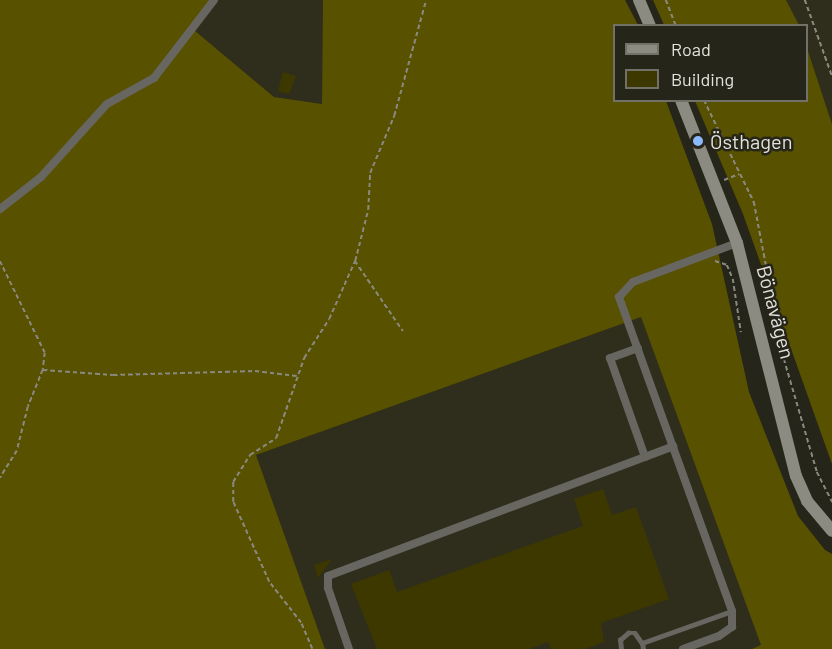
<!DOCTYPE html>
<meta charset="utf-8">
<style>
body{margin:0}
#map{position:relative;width:832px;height:649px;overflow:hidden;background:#26251a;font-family:Barlow,sans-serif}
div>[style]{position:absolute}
.built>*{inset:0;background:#2f2e1c}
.forest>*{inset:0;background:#585100}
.building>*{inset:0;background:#3d3800}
.path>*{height:1.5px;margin-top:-0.75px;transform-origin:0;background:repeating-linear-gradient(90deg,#8a8980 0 4.5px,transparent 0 7.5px)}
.lane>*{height:4.5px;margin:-2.25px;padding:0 2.25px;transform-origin:2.25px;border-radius:2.25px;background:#676661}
.street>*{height:8px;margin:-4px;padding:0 4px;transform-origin:4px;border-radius:4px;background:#676661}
.secondary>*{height:12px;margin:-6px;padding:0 6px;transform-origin:6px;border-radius:6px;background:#8c8b82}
.dots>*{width:16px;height:16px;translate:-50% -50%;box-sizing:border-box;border:3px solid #26251a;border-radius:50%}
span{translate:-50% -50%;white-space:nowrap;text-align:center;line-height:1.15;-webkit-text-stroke:5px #26251a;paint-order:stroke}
.poi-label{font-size:20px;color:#e3e2db}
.left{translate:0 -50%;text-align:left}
.street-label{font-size:20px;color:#e3e2db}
.legend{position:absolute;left:613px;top:24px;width:195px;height:78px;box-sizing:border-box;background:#26251a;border:2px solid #727167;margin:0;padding:8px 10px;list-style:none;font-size:18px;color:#e3e2db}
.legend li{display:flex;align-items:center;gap:12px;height:30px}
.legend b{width:30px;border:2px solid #727167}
</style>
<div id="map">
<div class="built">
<div style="clip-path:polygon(218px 0,323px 0,323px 104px,274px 97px,194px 30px)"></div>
<div style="clip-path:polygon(786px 0,832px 0,832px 124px,807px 48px,806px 26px,799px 25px)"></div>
<div style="clip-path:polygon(641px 317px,762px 646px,752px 649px,325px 649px,256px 455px)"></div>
</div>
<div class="forest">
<div style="clip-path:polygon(0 0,218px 0,194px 30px,274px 97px,322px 104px,323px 0,625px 0,638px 25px,614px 26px,614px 100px,666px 101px,712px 224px,749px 392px,798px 516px,825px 550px,832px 554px,832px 649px,752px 649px,761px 645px,641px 317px,256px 455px,325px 649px,0 649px)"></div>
<div style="clip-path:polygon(653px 0,786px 0,799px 25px,664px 25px)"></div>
<div style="clip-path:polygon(807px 48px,832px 124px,832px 464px,743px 214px,695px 101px,806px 100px)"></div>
</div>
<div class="building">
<div style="clip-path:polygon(283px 72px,296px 76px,289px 94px,278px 91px)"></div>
<div style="clip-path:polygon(603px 489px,612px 515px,636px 507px,669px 599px,601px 623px,604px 642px,585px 649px,551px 649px,548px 642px,529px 649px,377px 649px,351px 584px,389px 570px,397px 592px,583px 526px,574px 499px)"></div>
<div style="clip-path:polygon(332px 559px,318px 578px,314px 565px)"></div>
</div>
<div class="path">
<div style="left:666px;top:0;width:28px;rotate:69deg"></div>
<div style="left:805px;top:0;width:81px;rotate:70.4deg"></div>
<div style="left:704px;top:100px;width:114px;rotate:63.9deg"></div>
<div style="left:754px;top:202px;width:160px;rotate:79.2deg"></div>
<div style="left:784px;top:359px;width:118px;rotate:73.7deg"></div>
<div style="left:817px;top:472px;width:34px;rotate:63deg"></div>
<div style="left:724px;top:180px;width:16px;rotate:-22deg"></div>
<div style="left:0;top:261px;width:102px;rotate:63.9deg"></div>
<div style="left:45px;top:353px;width:17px;rotate:97deg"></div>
<div style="left:43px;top:370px;width:40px;rotate:112deg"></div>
<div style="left:28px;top:407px;width:45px;rotate:104deg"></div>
<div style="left:17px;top:451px;width:32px;rotate:122deg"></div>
<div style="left:355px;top:261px;width:85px;rotate:55.6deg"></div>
<div style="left:715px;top:261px;width:13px;rotate:18deg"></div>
<div style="left:727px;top:265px;width:15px;rotate:67deg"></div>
<div style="left:733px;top:279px;width:54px;rotate:81.4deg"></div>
<div style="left:43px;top:370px;width:70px;rotate:4.1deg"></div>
<div style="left:113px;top:375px;width:142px;rotate:-1.6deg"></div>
<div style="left:255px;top:371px;width:42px;rotate:6.8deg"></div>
<div style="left:312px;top:649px;width:28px;rotate:-113deg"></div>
<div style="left:301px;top:623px;width:52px;rotate:-128deg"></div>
<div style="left:269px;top:582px;width:88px;rotate:-114.2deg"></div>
<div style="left:233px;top:502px;width:20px;rotate:-90deg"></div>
<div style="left:233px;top:482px;width:32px;rotate:-58deg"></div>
<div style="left:250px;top:455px;width:31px;rotate:-33deg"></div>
<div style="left:276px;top:438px;width:85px;rotate:-70.7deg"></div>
<div style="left:304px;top:358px;width:46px;rotate:-57.3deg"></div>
<div style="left:329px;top:319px;width:64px;rotate:-65.9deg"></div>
<div style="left:355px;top:261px;width:53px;rotate:-75.7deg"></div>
<div style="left:368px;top:210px;width:37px;rotate:-87deg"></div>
<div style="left:370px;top:173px;width:62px;rotate:-67.2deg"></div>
<div style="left:394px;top:116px;width:120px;rotate:-74.6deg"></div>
</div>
<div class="lane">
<div style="left:621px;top:649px;width:9px;rotate:-96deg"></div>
<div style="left:620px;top:640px;width:11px;rotate:-41deg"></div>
<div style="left:628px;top:633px;width:7px"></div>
<div style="left:635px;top:633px;width:12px;rotate:55deg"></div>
<div style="left:643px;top:649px;width:6px;rotate:-99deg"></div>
<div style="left:642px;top:643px;width:96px;rotate:-19.6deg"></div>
</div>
<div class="street">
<div style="left:0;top:209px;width:52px;rotate:-38deg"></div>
<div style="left:41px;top:177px;width:98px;rotate:-47.9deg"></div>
<div style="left:107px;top:104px;width:54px;rotate:-29deg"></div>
<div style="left:154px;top:78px;width:98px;rotate:-52.4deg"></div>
<div style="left:638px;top:348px;width:30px;rotate:160deg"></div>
<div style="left:610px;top:358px;width:105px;rotate:70.5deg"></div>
<div style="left:349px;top:649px;width:65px;rotate:-109deg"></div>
<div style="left:328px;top:588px;width:12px;rotate:-90deg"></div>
<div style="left:328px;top:576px;width:369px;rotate:-20.6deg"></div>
<div style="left:683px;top:649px;width:38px;rotate:-20deg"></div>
<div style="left:719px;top:636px;width:16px;rotate:-35deg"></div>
<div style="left:732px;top:627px;width:16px;rotate:-90deg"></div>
<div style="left:732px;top:611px;width:334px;rotate:-109.8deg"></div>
<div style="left:619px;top:297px;width:21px;rotate:-47deg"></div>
<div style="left:633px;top:282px;width:111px;rotate:-20.6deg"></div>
</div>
<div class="secondary">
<div style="left:639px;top:0;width:28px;rotate:67deg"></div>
<div style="left:681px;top:100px;width:154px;rotate:68.6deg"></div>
<div style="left:737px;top:243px;width:240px;rotate:75.8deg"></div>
<div style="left:796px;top:476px;width:27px;rotate:66deg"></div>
<div style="left:807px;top:501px;width:39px;rotate:50deg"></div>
</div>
<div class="dots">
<div style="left:698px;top:141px;background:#8cb9fc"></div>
</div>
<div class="poi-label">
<span class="left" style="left:710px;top:141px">Östhagen</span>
</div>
<div class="street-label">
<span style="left:776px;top:312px;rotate:75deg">Bönavägen</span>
</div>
<ul class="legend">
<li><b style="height:8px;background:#8c8b82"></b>Road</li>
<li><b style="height:16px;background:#3d3800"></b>Building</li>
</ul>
</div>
